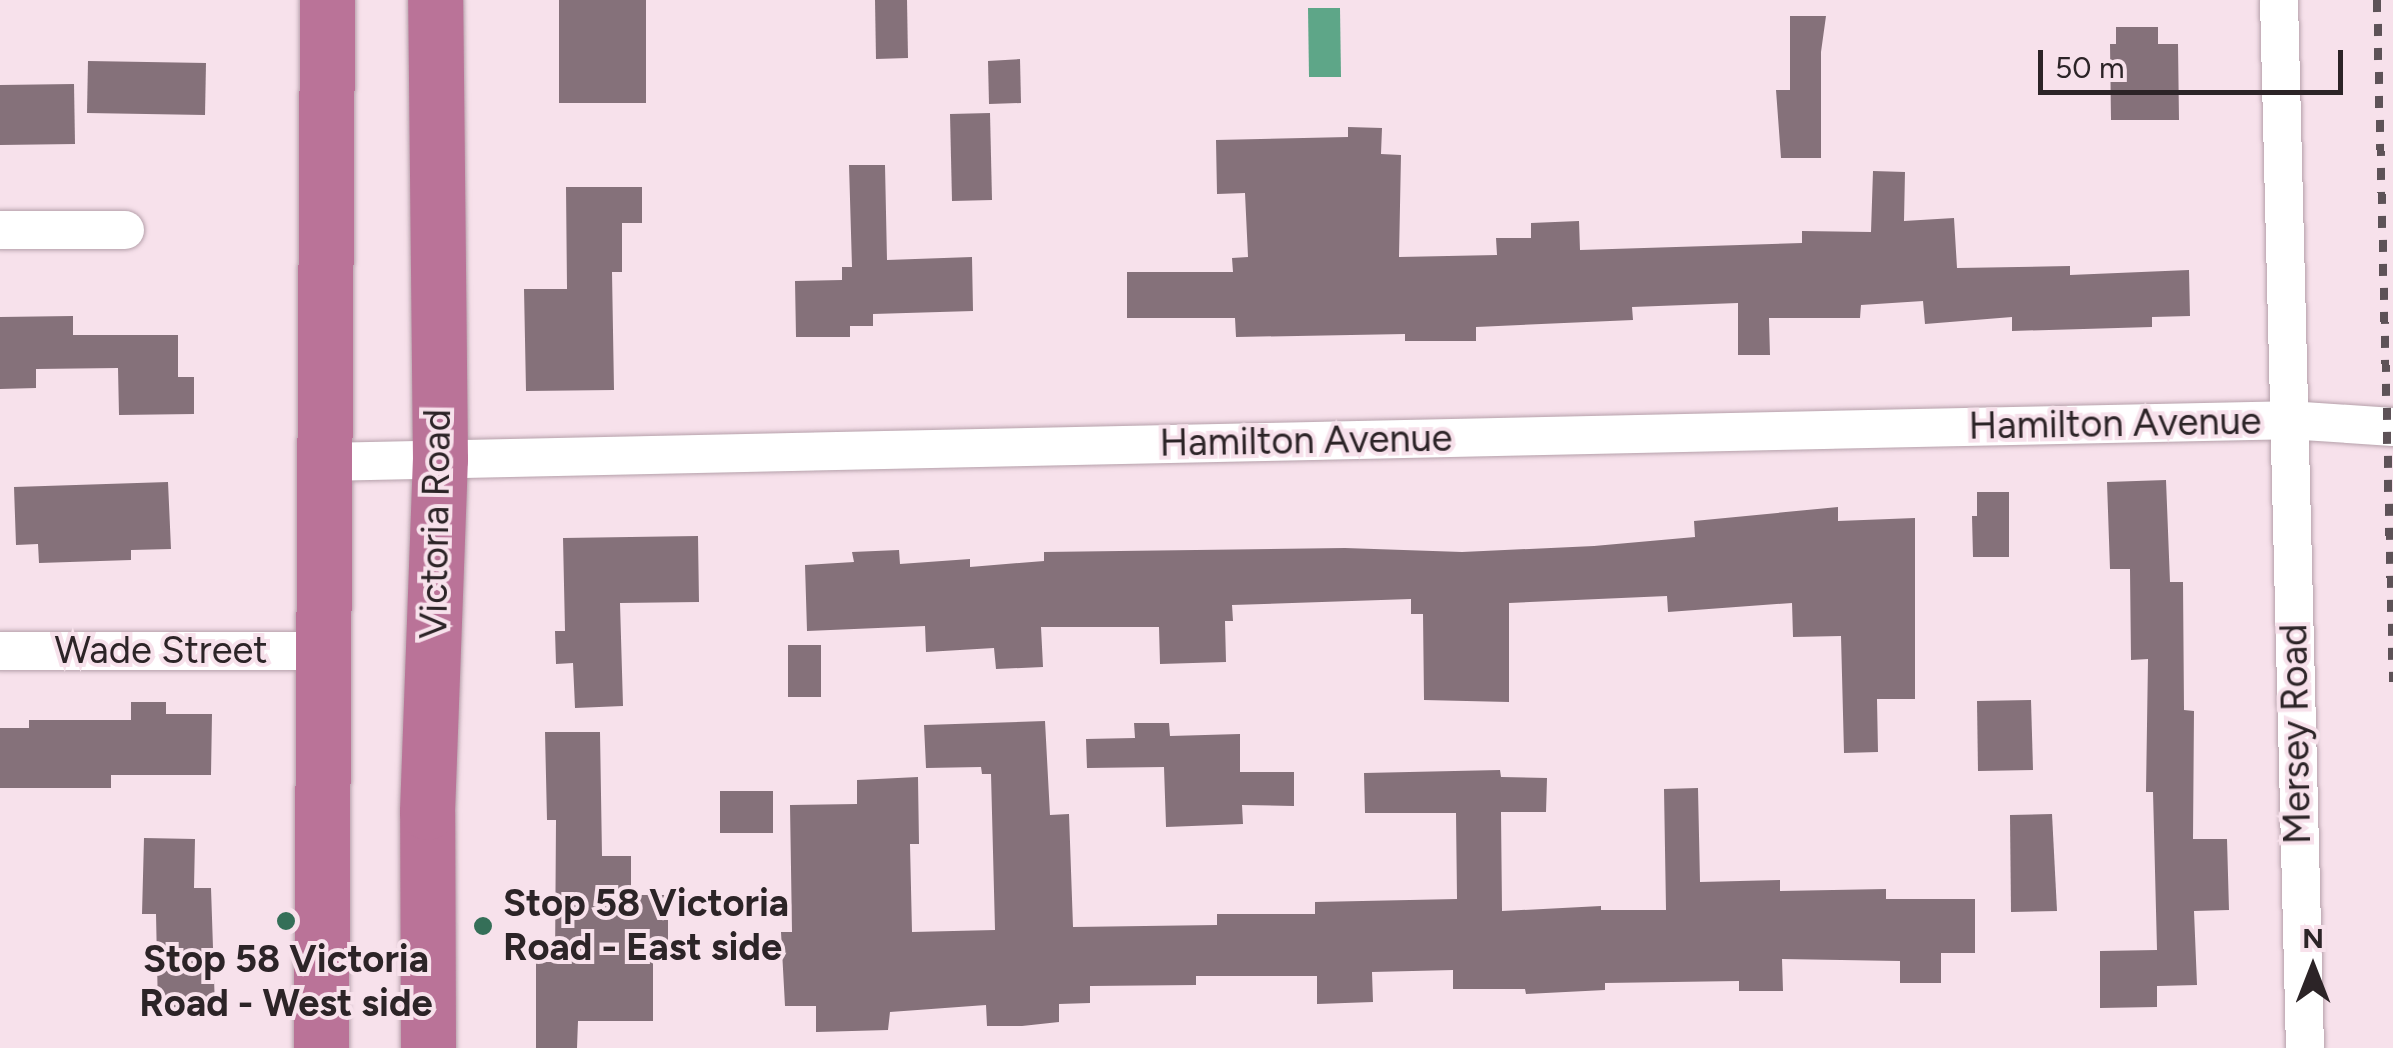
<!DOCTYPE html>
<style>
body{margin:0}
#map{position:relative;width:2393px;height:1048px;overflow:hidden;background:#f7e1eb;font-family:Figtree,sans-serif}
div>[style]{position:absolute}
.water>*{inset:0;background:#5ea688}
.building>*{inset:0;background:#85717a}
.roads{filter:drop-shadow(0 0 2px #b5a0aa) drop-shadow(0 0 2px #b5a0aa)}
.street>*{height:38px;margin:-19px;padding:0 19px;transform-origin:19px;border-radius:19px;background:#fff}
.highway>*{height:55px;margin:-27.5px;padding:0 27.5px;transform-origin:27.5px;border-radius:27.5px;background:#ba7398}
.rail>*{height:8px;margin-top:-4px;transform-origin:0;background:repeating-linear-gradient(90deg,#5d5257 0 12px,transparent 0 24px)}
.dots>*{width:28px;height:28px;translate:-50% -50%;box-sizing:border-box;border:5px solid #f7e1eb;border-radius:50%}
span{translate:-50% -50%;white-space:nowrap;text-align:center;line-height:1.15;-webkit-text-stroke:8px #f7e1eb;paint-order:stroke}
.street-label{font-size:38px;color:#2c2427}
.poi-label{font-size:38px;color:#2c2427;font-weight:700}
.left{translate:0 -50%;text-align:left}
.north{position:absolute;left:2263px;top:918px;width:100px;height:100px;-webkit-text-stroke:8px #f7e1eb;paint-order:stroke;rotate:0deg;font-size:28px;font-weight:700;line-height:40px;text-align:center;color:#2c2427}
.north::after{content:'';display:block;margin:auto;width:35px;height:45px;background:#2c2427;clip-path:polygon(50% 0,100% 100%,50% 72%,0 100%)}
.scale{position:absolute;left:2038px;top:50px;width:305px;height:45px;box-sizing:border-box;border:5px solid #2c2427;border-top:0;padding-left:12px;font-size:30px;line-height:35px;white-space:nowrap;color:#2c2427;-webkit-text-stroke:8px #f7e1eb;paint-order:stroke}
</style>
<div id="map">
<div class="water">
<div style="clip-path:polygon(1308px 8px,1340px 8px,1341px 77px,1309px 77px)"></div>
</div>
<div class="building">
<div style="clip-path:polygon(559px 0,646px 0,646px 103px,559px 103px)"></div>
<div style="clip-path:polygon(875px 0,907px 0,908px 58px,876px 59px)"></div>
<div style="clip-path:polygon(1790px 16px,1826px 16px,1821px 52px,1821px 158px,1781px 158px,1776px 90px,1790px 90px)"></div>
<div style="clip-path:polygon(2116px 27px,2158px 27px,2158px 44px,2178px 44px,2179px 120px,2111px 120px,2110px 44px,2116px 44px)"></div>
<div style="clip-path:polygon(1020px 59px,1021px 103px,989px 104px,988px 61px)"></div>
<div style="clip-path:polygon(88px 61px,206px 63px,205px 115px,87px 113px)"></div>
<div style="clip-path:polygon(74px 84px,75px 144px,0 145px,0 85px)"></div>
<div style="clip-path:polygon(990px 113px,992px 200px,952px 201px,950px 114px)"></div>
<div style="clip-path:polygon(1348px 127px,1382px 128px,1381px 154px,1401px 155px,1399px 257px,1497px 255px,1496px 238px,1531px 238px,1531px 223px,1579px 221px,1580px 250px,1802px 243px,1802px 231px,1871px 232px,1873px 171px,1905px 172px,1904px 221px,1954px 218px,1957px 268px,2070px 266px,2070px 275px,2189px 270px,2190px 316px,2152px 317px,2152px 327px,2012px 331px,2012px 317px,1925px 324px,1923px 301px,1861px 305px,1860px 318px,1769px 318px,1770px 355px,1738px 355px,1738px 303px,1632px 307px,1633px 320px,1476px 327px,1476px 341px,1405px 341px,1405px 334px,1236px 337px,1235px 318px,1127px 318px,1127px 272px,1233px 272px,1232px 258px,1248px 257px,1245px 193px,1217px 194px,1216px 140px,1348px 137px)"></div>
<div style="clip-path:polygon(849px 165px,885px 165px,887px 260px,972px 257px,973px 311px,873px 314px,873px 326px,850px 326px,850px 337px,796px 337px,795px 281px,842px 280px,842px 267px,852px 267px)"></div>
<div style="clip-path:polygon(566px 187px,642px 187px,642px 223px,622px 223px,622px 272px,612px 272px,614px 390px,526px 391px,524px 289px,567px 289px)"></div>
<div style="clip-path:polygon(73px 316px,73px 335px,178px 335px,178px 377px,194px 377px,194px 414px,119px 415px,118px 368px,36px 369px,36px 388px,0 389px,0 317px)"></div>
<div style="clip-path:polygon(2166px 480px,2170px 582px,2183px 582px,2184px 710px,2194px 711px,2193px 839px,2227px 839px,2229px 910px,2194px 911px,2197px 985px,2157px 986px,2157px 1007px,2100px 1008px,2100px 951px,2157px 950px,2153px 792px,2146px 792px,2148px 659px,2131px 660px,2130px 569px,2110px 569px,2107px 482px)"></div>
<div style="clip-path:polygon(168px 482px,171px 549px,131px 550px,131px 560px,39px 563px,38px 544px,16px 545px,14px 487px)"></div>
<div style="clip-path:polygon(1977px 492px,2009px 492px,2009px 557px,1973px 557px,1972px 516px,1977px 516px)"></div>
<div style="clip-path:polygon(1838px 507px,1838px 521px,1915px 518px,1915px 699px,1877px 699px,1878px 752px,1844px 753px,1841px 636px,1793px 637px,1792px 603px,1668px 612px,1667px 596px,1509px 603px,1509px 702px,1424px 700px,1423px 614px,1411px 614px,1411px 599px,1232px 605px,1233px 621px,1225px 621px,1226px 662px,1160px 664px,1159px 627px,1041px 627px,1043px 667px,996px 669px,994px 648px,926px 652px,925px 626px,807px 631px,805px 565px,854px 562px,852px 552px,899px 550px,900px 564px,970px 559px,970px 567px,1044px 561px,1044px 552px,1345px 548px,1462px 552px,1594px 546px,1695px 537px,1694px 521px)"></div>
<div style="clip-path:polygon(698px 536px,699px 602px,620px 603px,623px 706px,575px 708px,573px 663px,556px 664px,555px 631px,565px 631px,563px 538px)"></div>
<div style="clip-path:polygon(788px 645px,821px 645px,821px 697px,788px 697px)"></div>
<div style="clip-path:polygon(2031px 700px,2033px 770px,1978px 771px,1977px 701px)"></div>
<div style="clip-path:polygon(131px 702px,166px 702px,166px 714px,212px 714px,211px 775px,111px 775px,111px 788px,0 788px,0 728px,29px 728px,29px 720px,131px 720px)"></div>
<div style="clip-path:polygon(1045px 721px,1050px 815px,1069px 814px,1073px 927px,1217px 925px,1217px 914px,1315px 914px,1315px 902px,1457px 899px,1456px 813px,1365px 813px,1364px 773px,1500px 770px,1501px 777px,1547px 778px,1546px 812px,1501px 812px,1502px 911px,1601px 906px,1601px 910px,1666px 910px,1664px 789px,1698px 788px,1700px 882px,1780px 880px,1780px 891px,1886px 889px,1886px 899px,1975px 899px,1975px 953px,1941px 953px,1941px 983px,1900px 983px,1900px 961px,1782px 959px,1783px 991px,1739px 991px,1739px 981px,1605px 983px,1605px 990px,1526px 994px,1525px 989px,1453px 989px,1453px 970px,1372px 972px,1373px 1002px,1317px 1004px,1317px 976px,1196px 976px,1196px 985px,1090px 986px,1090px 1003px,1059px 1004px,1059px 1022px,1022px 1026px,987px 1026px,986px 1005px,890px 1012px,888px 1030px,816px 1032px,816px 1006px,785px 1006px,781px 932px,792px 932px,790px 805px,857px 804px,857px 780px,918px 777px,919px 844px,910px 844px,912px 932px,995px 930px,991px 774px,982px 774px,981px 767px,926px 768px,924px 725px)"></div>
<div style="clip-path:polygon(1134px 723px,1169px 723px,1170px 736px,1240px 734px,1240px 772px,1294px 772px,1294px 806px,1242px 805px,1243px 824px,1166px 827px,1164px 767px,1087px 768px,1086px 739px,1135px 738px)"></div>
<div style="clip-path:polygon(545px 732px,600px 732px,602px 856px,631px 856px,631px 895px,668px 895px,668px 949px,653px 949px,653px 1021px,578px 1021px,577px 1048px,536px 1048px,536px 962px,555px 962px,556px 820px,547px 820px)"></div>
<div style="clip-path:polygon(720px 791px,773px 791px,773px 833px,720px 833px)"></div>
<div style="clip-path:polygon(2052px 814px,2057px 911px,2011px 912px,2010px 815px)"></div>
<div style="clip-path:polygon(144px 838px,195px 839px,194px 888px,211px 888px,215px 1008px,158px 1010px,156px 914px,142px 914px)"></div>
</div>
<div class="roads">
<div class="street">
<div style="left:2279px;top:0;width:1048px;rotate:88.58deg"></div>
<div style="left:0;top:230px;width:125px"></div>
<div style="left:323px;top:462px;width:1965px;rotate:-1.22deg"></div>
<div style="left:2288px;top:420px;width:105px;rotate:3.8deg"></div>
<div style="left:0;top:651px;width:322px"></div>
</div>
<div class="highway">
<div style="left:321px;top:1048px;width:1048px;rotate:-89.67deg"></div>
<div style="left:428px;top:1048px;width:236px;rotate:-90.2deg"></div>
<div style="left:427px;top:812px;width:353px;rotate:-87.9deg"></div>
<div style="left:440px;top:459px;width:459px;rotate:-90.6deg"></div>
</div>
</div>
<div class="rail">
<div style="left:2377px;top:0;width:682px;rotate:88.66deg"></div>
</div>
<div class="dots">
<div style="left:286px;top:921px;background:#356f58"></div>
<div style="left:483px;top:926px;background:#356f58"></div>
</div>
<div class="street-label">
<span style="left:2115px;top:424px;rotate:-1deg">Hamilton Avenue</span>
<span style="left:1306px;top:441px;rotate:-1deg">Hamilton Avenue</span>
<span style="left:436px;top:524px;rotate:-89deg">Victoria Road</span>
<span style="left:161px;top:651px">Wade Street</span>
<span style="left:2296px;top:734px;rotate:-91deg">Mersey Road</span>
</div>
<div class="poi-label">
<span class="left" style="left:503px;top:926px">Stop 58 Victoria<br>Road - East side</span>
<span style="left:286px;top:982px">Stop 58 Victoria<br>Road - West side</span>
</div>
<div class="north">N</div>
<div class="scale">50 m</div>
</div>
